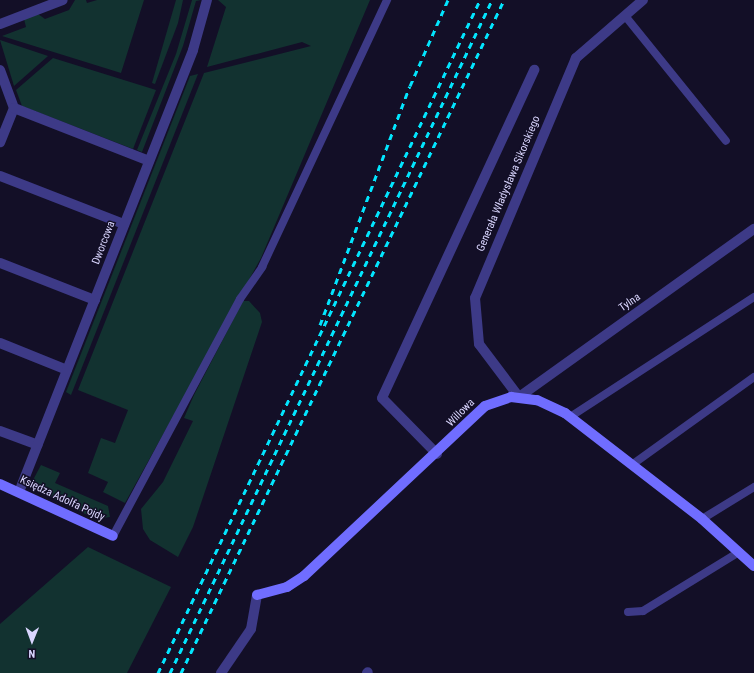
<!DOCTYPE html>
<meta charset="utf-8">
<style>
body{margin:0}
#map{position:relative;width:754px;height:673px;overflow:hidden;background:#130f27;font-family:"Roboto Condensed",sans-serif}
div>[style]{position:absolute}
.green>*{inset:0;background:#123230}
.lane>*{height:8px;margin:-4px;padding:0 4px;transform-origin:4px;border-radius:4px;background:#3d3a87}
.street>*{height:10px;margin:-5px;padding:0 5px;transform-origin:5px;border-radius:5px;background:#3d3a87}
.secondary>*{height:10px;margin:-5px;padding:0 5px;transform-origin:5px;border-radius:5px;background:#706dff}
.rail>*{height:3px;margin-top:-1.5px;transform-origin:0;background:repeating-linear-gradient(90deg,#02e6ff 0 6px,transparent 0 11px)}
span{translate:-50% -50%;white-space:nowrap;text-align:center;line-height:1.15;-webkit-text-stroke:3px #130f27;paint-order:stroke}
.street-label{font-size:11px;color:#dad6ff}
.north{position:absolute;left:12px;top:621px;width:40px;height:40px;-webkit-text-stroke:3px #130f27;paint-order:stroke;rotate:181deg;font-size:11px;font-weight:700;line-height:16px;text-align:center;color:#dad6ff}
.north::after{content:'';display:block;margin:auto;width:14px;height:18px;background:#dad6ff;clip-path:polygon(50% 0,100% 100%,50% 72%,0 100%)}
</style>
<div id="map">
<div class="green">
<div style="clip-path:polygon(75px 0,86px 0,87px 3px,97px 0,144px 0,121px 73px,2px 36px,26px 27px,24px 19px,38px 14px,45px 19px,69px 10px)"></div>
<div style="clip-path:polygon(176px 0,183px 0,178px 23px,155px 84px,152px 83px)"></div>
<div style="clip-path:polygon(192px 0,201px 0,196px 1px,183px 46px,142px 152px,137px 150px,176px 54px)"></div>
<div style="clip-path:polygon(218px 0,370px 0,261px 258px,125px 503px,103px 492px,108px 482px,88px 473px,101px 438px,115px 443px,128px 410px,78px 390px,204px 73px,311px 46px,302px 42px,207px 67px,226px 7px)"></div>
<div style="clip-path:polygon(0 40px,48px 56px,14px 86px)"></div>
<div style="clip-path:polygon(53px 58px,156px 90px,133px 149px,22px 106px,16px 90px)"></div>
<div style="clip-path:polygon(198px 74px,71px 395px,66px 392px,190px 76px)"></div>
<div style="clip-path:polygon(243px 301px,249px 301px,260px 313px,262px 322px,193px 527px,178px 557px,150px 540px,143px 529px,141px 509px,163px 482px,193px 421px,184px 418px,194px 395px)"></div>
<div style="clip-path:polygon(41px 465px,60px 473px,55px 483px,108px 506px,110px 517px,96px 519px,41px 493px,33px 480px)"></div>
<div style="clip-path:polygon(88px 547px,171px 587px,127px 673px,0 673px,0 624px)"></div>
</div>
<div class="lane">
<div style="left:626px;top:17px;width:159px;rotate:51.1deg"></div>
<div style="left:570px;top:417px;width:220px;rotate:-33.1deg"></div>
<div style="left:633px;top:464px;width:149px;rotate:-35.7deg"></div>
<div style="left:702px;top:519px;width:61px;rotate:-31.6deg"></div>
<div style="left:113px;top:536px;width:269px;rotate:-61.8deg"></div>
<div style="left:240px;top:299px;width:39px;rotate:-55deg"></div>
<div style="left:262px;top:267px;width:295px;rotate:-64.9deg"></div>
<div style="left:628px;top:612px;width:15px;rotate:-4deg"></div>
<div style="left:643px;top:611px;width:113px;rotate:-31.6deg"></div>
</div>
<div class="street">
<div style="left:643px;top:0;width:89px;rotate:139.1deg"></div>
<div style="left:576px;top:58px;width:260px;rotate:112.8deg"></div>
<div style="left:475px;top:298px;width:46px;rotate:85deg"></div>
<div style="left:479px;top:344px;width:66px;rotate:53deg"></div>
<div style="left:519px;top:397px;width:289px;rotate:-35.6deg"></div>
<div style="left:0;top:24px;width:67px;rotate:-20.9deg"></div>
<div style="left:0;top:70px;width:40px;rotate:69.8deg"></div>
<div style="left:14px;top:108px;width:37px;rotate:112deg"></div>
<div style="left:14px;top:108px;width:145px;rotate:21.4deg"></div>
<div style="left:0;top:176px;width:133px;rotate:21.2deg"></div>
<div style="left:0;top:263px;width:102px;rotate:21.3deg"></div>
<div style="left:0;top:343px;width:72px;rotate:21.9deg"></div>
<div style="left:0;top:431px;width:40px;rotate:20.2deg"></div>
<div style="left:437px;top:454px;width:78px;rotate:-134.5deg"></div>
<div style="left:382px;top:398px;width:362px;rotate:-65.1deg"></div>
<div style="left:19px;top:492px;width:475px;rotate:-68.5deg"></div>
<div style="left:193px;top:50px;width:52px;rotate:-74.4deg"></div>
<div style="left:221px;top:673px;width:53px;rotate:-55.7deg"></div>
<div style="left:251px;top:629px;width:35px;rotate:-80deg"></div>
<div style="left:367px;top:673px;width:1px;rotate:-45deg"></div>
</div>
<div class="secondary">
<div style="left:0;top:484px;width:124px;rotate:24.7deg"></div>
<div style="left:257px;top:595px;width:31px;rotate:-15deg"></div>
<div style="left:287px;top:587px;width:20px;rotate:-33deg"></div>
<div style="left:304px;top:576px;width:248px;rotate:-43.2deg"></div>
<div style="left:485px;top:406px;width:28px;rotate:-19deg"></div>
<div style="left:511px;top:397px;width:26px;rotate:7deg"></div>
<div style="left:537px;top:400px;width:31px;rotate:25deg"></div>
<div style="left:565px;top:413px;width:173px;rotate:37.7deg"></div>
<div style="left:702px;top:519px;width:70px;rotate:42.1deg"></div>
</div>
<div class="rail">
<div style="left:320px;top:325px;width:255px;rotate:-69.4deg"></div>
<div style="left:410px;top:86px;width:94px;rotate:-66.2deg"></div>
<div style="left:158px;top:673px;width:746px;rotate:-64.43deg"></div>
<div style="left:170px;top:673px;width:746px;rotate:-64.43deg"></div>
<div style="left:181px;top:673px;width:746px;rotate:-64.36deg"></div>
</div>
<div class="street-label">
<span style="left:509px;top:184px;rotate:-67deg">Generała Władysława Sikorskiego</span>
<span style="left:104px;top:243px;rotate:-69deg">Dworcowa</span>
<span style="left:630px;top:303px;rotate:-35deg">Tylna</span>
<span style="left:461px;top:413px;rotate:-45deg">Willowa</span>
<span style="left:62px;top:499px;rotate:25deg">Księdza Adolfa Pojdy</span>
</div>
<div class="north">N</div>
</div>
